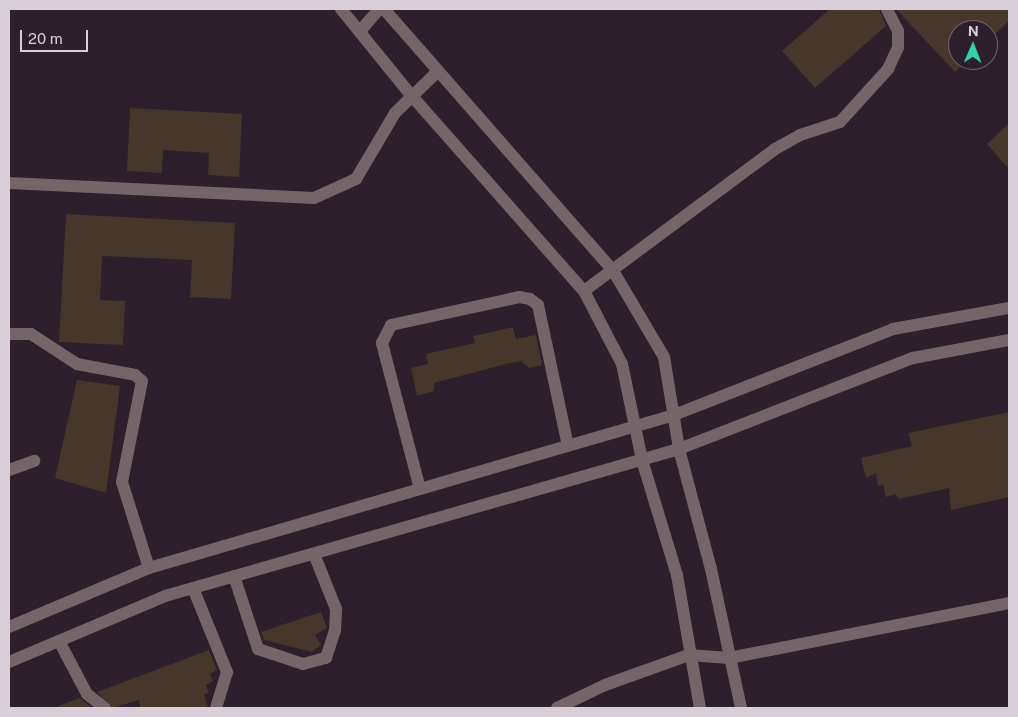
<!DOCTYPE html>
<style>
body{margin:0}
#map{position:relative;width:1018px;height:717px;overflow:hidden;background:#2d1f2c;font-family:"Public Sans",sans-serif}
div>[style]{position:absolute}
.building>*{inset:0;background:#47362a}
.minor>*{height:12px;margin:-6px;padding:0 6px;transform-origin:6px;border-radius:6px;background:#766568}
span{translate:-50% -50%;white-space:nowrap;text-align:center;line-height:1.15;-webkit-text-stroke:4.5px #2d1f2c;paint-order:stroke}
.frame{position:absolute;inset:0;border:10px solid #d9cfd8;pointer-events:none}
.north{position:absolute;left:948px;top:20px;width:50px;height:50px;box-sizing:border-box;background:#2d1f2c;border:1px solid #726571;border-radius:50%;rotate:1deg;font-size:14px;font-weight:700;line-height:20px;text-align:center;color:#d9cfd8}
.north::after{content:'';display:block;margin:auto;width:18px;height:22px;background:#2fd4aa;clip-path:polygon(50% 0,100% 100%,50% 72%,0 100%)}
.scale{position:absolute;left:20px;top:30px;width:68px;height:22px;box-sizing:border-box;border:2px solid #d9cfd8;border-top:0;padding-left:6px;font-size:15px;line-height:18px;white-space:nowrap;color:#d9cfd8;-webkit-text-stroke:4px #2d1f2c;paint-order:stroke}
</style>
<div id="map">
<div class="building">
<div style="clip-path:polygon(830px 9px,879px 9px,886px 26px,815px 88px,782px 51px)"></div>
<div style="clip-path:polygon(896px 9px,1009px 9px,1009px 21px,988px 41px,988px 30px,958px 30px,958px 60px,967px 60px,955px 72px)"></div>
<div style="clip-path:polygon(130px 108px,242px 114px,239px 177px,208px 175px,209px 153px,163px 150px,162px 173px,127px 171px)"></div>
<div style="clip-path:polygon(1009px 123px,1009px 169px,987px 144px)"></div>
<div style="clip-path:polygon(66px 214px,235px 223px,231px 299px,190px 297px,192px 260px,102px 256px,100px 300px,125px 301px,123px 345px,59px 342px)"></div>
<div style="clip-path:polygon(513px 327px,516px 339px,536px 335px,542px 365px,529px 368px,521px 361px,506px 364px,434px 383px,434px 391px,417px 396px,411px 368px,428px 364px,426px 354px,475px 343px,473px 336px)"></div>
<div style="clip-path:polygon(77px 380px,120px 386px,106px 493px,55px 478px)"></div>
<div style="clip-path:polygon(1009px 412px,1009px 497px,951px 510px,949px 488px,899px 499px,895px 494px,886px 497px,883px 484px,878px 487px,876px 473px,866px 478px,861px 458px,912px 446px,908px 433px)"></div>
<div style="clip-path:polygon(321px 612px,327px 628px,315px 635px,321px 645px,312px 652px,264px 640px,261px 632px)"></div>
<div style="clip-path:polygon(209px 650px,217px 670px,210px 674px,213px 681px,206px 685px,209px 693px,204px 694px,208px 708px,140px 708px,139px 700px,113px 708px,97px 692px)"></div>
<div style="clip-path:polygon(80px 698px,92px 708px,58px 708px,58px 706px)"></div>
</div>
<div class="minor">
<div style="left:341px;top:9px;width:111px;rotate:50.9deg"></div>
<div style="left:411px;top:95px;width:261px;rotate:48.6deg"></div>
<div style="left:584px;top:291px;width:82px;rotate:62.5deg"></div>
<div style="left:622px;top:364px;width:98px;rotate:78.2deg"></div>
<div style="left:642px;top:460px;width:120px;rotate:73.1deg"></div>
<div style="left:677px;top:575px;width:135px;rotate:80.2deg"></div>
<div style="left:384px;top:9px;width:346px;rotate:48.8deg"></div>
<div style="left:612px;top:269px;width:102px;rotate:59.4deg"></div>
<div style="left:664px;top:357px;width:93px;rotate:80.7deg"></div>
<div style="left:679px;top:449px;width:124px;rotate:75.1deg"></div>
<div style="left:711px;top:569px;width:142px;rotate:77.8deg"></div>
<div style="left:361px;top:30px;width:28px;rotate:-49deg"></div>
<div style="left:9px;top:183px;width:305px;rotate:2.8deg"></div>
<div style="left:314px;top:198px;width:46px;rotate:-24.3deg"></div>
<div style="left:356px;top:179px;width:77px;rotate:-59.4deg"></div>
<div style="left:395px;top:113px;width:60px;rotate:-44.3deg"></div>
<div style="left:584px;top:291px;width:238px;rotate:-36.6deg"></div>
<div style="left:775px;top:149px;width:29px;rotate:-29deg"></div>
<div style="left:800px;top:135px;width:42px;rotate:-18deg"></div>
<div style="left:840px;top:122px;width:72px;rotate:-47.8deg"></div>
<div style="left:888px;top:69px;width:23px;rotate:-65deg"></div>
<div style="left:898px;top:48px;width:17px;rotate:-90deg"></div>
<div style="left:898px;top:31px;width:25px;rotate:-117deg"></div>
<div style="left:9px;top:334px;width:22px"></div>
<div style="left:31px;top:334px;width:55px;rotate:33.1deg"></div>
<div style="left:77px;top:364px;width:59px;rotate:10.7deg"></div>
<div style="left:135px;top:375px;width:9px;rotate:41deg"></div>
<div style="left:142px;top:381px;width:103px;rotate:101.2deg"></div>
<div style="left:122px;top:482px;width:90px;rotate:72.6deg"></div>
<div style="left:9px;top:470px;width:27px;rotate:-20deg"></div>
<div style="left:420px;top:489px;width:151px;rotate:-104.6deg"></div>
<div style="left:382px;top:343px;width:20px;rotate:-63deg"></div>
<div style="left:391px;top:325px;width:131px;rotate:-12.3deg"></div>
<div style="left:519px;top:297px;width:11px;rotate:10deg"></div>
<div style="left:530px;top:299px;width:10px;rotate:37deg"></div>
<div style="left:538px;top:305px;width:144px;rotate:78deg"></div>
<div style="left:234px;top:576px;width:77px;rotate:71.8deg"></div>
<div style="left:258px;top:649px;width:47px;rotate:18.4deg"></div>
<div style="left:303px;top:664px;width:24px;rotate:-15deg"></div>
<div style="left:326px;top:658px;width:28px;rotate:-72deg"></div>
<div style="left:335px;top:631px;width:22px;rotate:-87deg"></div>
<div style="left:336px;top:609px;width:59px;rotate:-111.8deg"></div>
<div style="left:193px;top:588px;width:91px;rotate:68deg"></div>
<div style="left:227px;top:672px;width:38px;rotate:107deg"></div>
<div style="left:9px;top:627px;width:152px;rotate:-22.9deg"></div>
<div style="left:149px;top:568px;width:547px;rotate:-16.25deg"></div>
<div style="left:674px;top:415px;width:235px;rotate:-21.4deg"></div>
<div style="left:893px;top:329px;width:118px;rotate:-10.3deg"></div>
<div style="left:59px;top:641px;width:60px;rotate:62.2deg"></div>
<div style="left:87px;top:694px;width:23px;rotate:38deg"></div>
<div style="left:9px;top:662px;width:169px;rotate:-22.9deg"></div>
<div style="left:165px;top:596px;width:535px;rotate:-15.96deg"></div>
<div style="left:679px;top:449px;width:251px;rotate:-21.3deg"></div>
<div style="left:913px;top:358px;width:98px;rotate:-10.6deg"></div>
<div style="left:557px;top:708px;width:53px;rotate:-25.6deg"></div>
<div style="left:605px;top:685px;width:89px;rotate:-19.7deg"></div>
<div style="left:689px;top:655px;width:40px;rotate:4.3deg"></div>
<div style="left:729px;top:658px;width:285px;rotate:-11.1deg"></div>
</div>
<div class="frame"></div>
<div class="north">N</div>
<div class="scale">20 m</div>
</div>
